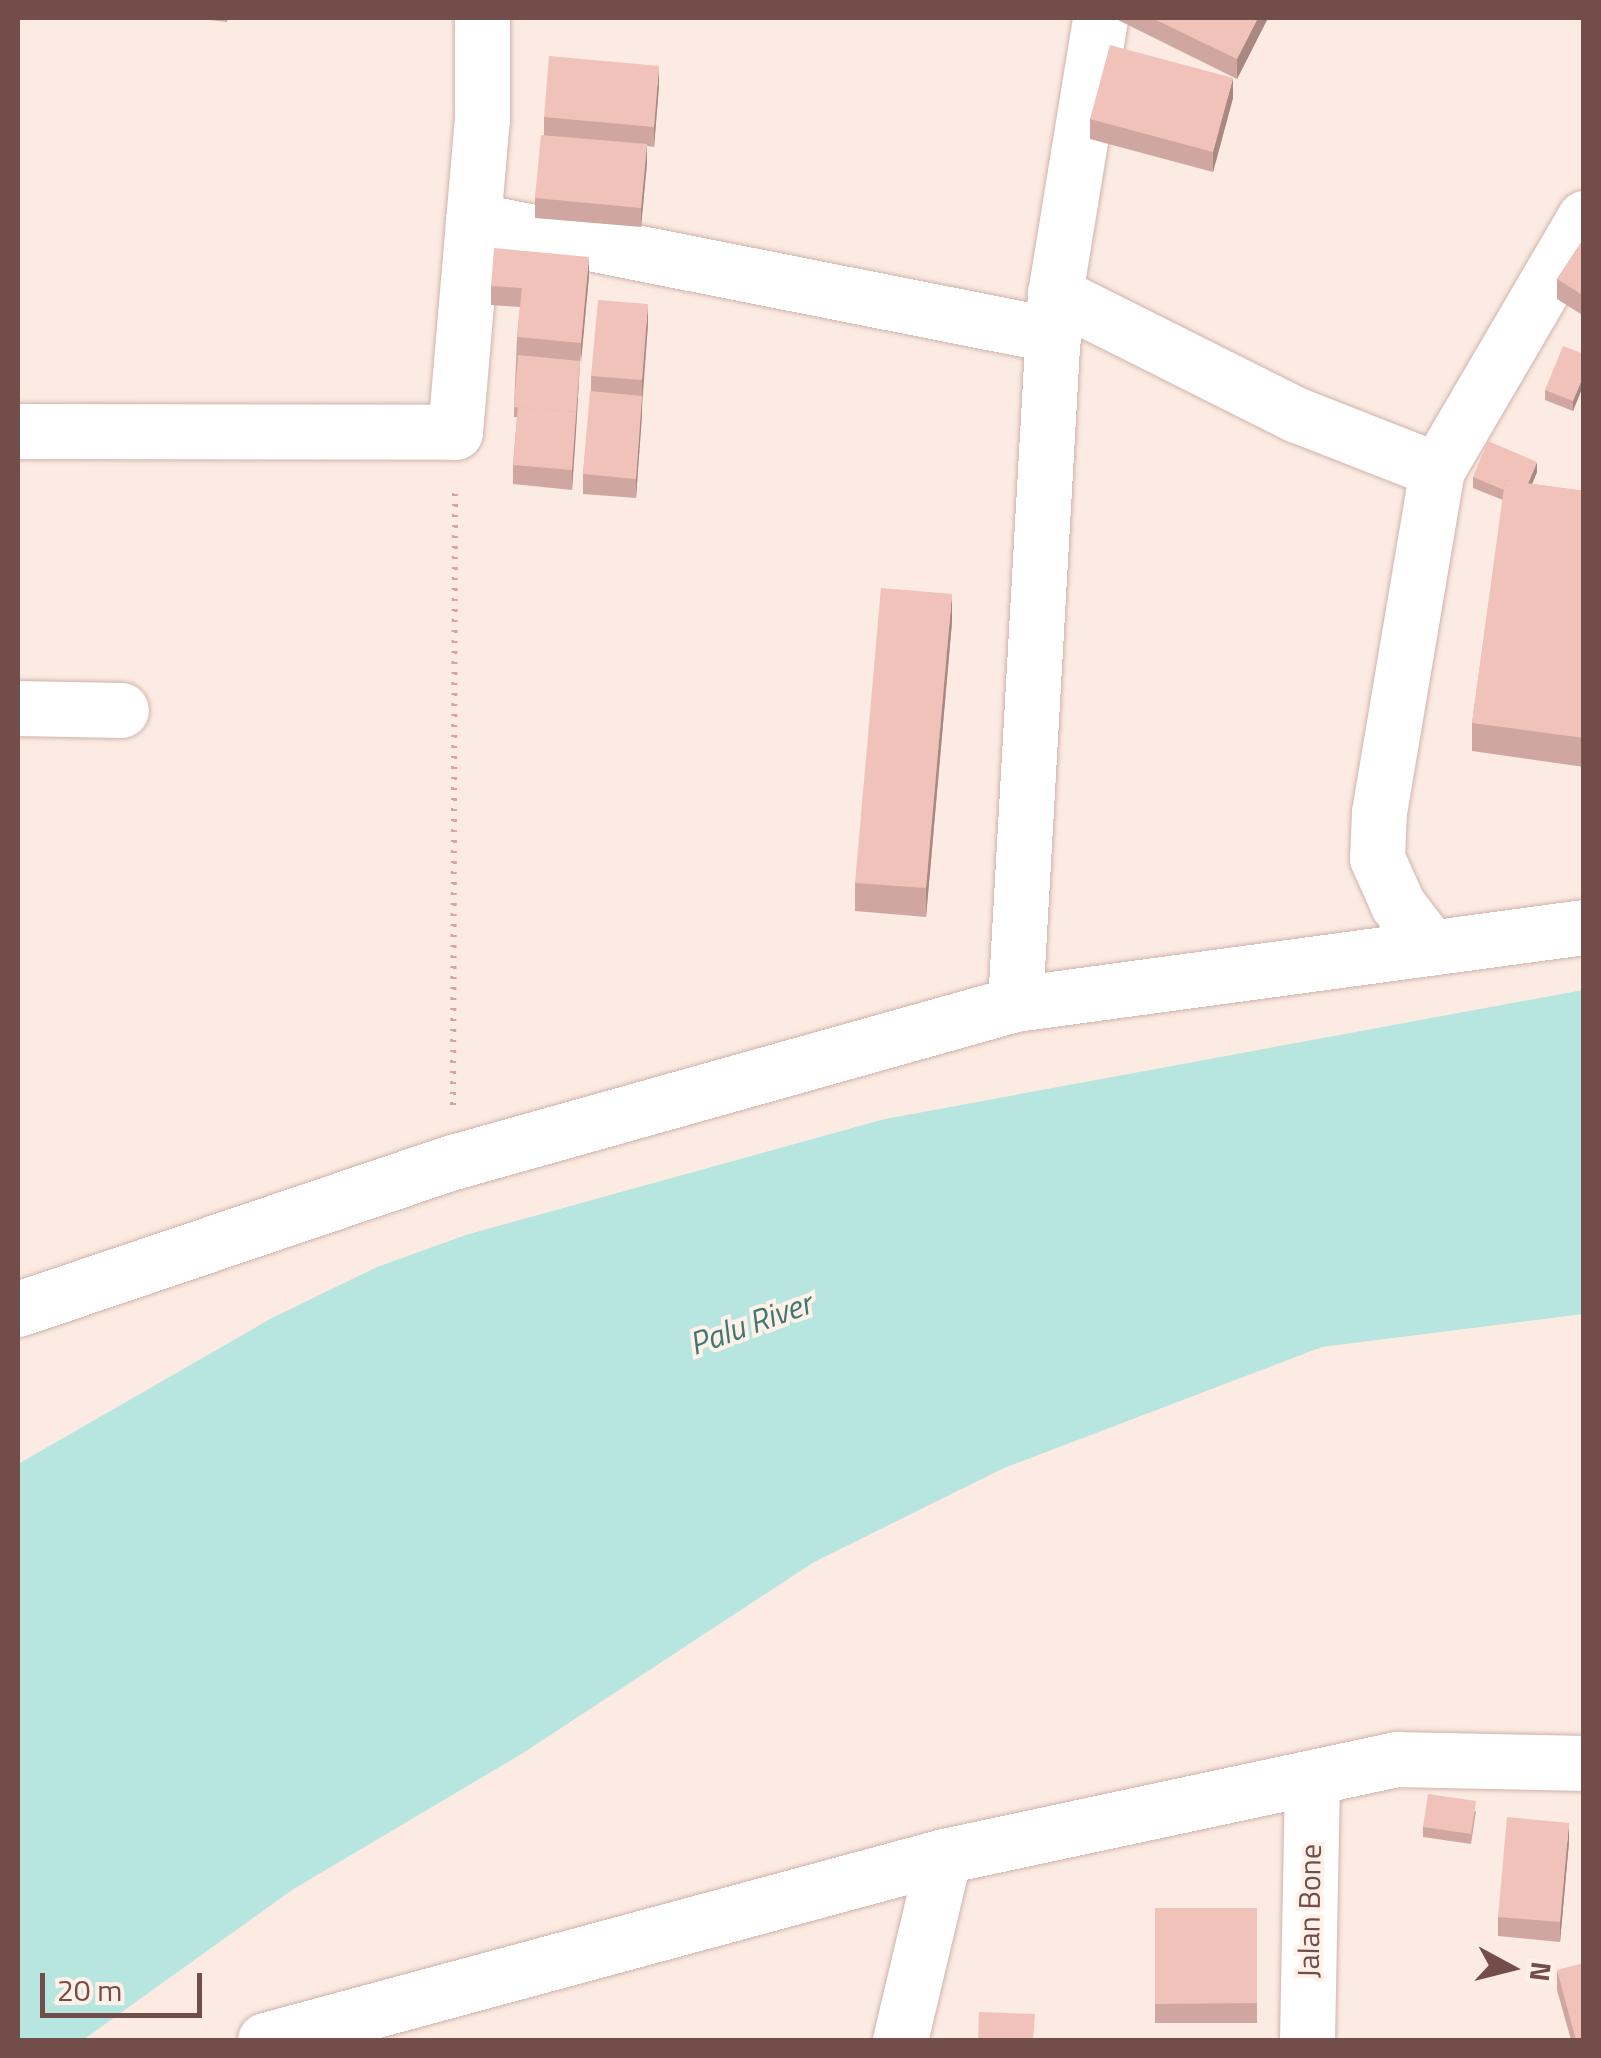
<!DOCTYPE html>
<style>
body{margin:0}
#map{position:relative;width:1601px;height:2058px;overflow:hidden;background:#fcebe2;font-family:"Titillium Web",sans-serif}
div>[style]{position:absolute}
.water>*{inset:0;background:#b7e5df}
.path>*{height:6px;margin-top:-3px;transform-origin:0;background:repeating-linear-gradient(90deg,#d5a59e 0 2.5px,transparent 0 10.5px)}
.roads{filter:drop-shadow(0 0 2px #cfb3ac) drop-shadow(0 0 2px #cfb3ac)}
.minor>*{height:55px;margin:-27.5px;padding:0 27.5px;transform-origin:27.5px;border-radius:27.5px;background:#fff}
.wall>*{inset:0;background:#cfa7a0}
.shaded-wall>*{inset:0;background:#a98882}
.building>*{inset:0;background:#f1c2ba}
span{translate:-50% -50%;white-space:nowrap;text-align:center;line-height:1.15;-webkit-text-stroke:8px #fff0e8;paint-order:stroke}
.street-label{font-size:30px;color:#734d49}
.water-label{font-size:32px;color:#3d7872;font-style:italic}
.frame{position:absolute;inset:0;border:20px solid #734d49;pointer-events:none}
.north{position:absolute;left:1461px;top:1918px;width:100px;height:100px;-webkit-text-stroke:8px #fff0e8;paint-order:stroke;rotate:97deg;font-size:28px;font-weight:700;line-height:40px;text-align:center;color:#734d49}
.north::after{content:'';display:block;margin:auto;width:35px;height:45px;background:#734d49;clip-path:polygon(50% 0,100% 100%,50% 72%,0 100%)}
.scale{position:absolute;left:40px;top:1973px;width:162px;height:45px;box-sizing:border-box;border:5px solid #734d49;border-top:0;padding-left:12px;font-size:30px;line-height:35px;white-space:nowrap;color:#734d49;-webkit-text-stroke:8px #fff0e8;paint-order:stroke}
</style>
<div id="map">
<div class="water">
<div style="clip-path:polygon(1583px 990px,1583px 1314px,1322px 1347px,1004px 1468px,814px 1562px,523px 1753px,292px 1890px,83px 2040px,18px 2040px,18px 1464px,272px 1318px,377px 1267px,466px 1235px,885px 1119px)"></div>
</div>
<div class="path">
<div style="left:453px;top:1105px;width:617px;rotate:-89.81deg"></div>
</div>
<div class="roads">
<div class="minor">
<div style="left:473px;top:220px;width:592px;rotate:11.2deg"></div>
<div style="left:1055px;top:294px;width:271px;rotate:26.6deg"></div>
<div style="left:1297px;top:415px;width:150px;rotate:21.4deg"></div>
<div style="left:1437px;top:470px;width:292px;rotate:-59.7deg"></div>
<div style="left:18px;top:431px;width:437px;rotate:0.1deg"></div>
<div style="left:455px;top:432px;width:313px;rotate:-85.1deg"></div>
<div style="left:482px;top:120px;width:102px;rotate:-90deg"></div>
<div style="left:18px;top:708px;width:103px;rotate:1.1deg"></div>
<div style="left:1429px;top:945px;width:51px;rotate:-127.8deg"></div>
<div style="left:1398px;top:905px;width:51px;rotate:-114.1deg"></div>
<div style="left:1377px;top:858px;width:46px;rotate:-87.5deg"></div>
<div style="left:1379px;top:812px;width:347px;rotate:-80.4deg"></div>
<div style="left:1015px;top:1004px;width:711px;rotate:-86.78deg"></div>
<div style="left:1055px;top:294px;width:280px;rotate:-80.7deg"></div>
<div style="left:18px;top:1309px;width:459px;rotate:-18.7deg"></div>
<div style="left:453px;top:1162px;width:584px;rotate:-15.7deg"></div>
<div style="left:1015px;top:1004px;width:574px;rotate:-7.71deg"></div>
<div style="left:265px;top:2040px;width:703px;rotate:-15.16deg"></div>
<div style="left:944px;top:1856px;width:463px;rotate:-12.1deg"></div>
<div style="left:1397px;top:1759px;width:187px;rotate:1.2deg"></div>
<div style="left:900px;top:2040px;width:189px;rotate:-76.6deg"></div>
<div style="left:1307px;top:2040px;width:258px;rotate:-88.9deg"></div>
</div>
</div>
<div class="wall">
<div style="clip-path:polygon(192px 18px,228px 18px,227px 22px)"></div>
<div style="clip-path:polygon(1116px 18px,1268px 18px,1237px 79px,1116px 19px)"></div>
<div style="clip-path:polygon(659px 86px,654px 147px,647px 146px,647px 163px,641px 227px,535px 218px,535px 198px,544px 136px,544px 117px)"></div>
<div style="clip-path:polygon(1233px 98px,1213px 172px,1090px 139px,1090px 119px)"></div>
<div style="clip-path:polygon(1584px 238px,1584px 316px,1557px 299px,1557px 279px)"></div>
<div style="clip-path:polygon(589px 276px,580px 363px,572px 490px,513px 484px,513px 465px,517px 417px,514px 417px,514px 407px,517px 337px,520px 307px,491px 305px,491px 286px)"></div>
<div style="clip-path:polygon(648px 324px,636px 498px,583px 494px,583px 474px,591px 391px,591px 376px)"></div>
<div style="clip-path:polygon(1584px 354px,1573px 411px,1545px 400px,1545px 390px)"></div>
<div style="clip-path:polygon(1537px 472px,1532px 484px,1584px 491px,1584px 767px,1472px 751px,1472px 723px,1503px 500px,1473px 488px,1473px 477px)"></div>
<div style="clip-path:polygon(952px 622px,926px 917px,855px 911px,855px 883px)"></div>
<div style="clip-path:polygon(1476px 1811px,1471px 1844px,1423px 1837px,1423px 1827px)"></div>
<div style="clip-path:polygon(1569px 1842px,1560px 1942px,1498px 1936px,1498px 1917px)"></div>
<div style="clip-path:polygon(1155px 1908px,1257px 1908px,1257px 2023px,1155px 2023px)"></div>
<div style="clip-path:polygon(1557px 1970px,1584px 2040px,1571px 2040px,1557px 1990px)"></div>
</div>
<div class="shaded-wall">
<div style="clip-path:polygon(1258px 18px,1268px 18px,1237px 79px,1237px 59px)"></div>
<div style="clip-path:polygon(659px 66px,659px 86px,654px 147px,654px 127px)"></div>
<div style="clip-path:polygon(1233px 78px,1233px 98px,1213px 172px,1213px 152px)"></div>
<div style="clip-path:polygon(647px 144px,647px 163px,641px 227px,641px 208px)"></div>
<div style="clip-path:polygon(589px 257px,589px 276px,581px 363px,581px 343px)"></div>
<div style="clip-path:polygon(648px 304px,648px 324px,642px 400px,642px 380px)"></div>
<div style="clip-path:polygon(580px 361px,576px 432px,572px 490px,572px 470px)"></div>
<div style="clip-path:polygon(1584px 374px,1584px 384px,1573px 411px,1573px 401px)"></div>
<div style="clip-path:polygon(642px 396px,642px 416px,636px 498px,636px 479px)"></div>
<div style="clip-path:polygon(1537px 462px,1537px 472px,1522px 508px,1522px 498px)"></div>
<div style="clip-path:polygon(952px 594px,952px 622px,926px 917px,926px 888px)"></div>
<div style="clip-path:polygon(1569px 1823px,1569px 1842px,1560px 1942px,1560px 1922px)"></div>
</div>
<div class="building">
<div style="clip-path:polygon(1152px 18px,1258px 18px,1237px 59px)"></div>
<div style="clip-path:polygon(1110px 45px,1233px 78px,1213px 152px,1090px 119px)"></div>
<div style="clip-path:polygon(549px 56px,659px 66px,654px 127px,544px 117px)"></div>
<div style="clip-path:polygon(541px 135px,647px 144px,641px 208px,535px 198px)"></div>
<div style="clip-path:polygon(1584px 238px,1584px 296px,1557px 279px)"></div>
<div style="clip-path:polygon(494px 248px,589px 257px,581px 343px,517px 337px,522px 288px,491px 286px)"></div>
<div style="clip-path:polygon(598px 300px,648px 304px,642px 380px,591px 376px)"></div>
<div style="clip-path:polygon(1563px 346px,1584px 354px,1584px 374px,1573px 401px,1545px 390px)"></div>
<div style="clip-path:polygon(518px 355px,580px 361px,576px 412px,514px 407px)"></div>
<div style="clip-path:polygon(590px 391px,642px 396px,636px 479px,583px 474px)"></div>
<div style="clip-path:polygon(518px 407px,576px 412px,572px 470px,513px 465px)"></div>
<div style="clip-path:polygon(1488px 441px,1537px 462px,1528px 484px,1505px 480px,1504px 490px,1473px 477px)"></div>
<div style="clip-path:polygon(1505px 480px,1584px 491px,1584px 738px,1472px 723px)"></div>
<div style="clip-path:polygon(881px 588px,952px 594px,926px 888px,855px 883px)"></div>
<div style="clip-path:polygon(1428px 1794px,1476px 1801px,1471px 1834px,1423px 1827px)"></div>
<div style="clip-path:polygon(1507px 1817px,1569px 1823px,1560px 1922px,1498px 1917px)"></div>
<div style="clip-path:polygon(1155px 1908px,1257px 1908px,1257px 2003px,1155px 2004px)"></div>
<div style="clip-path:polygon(1584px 1963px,1584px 2040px,1576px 2040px,1557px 1970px)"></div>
<div style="clip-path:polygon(979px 2012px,1035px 2014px,1033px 2040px,978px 2040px)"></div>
</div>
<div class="street-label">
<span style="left:1309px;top:1911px;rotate:-89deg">Jalan Bone</span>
</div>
<div class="water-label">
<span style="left:750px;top:1323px;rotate:-20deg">Palu River</span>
</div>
<div class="frame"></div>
<div class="north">N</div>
<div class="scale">20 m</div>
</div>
